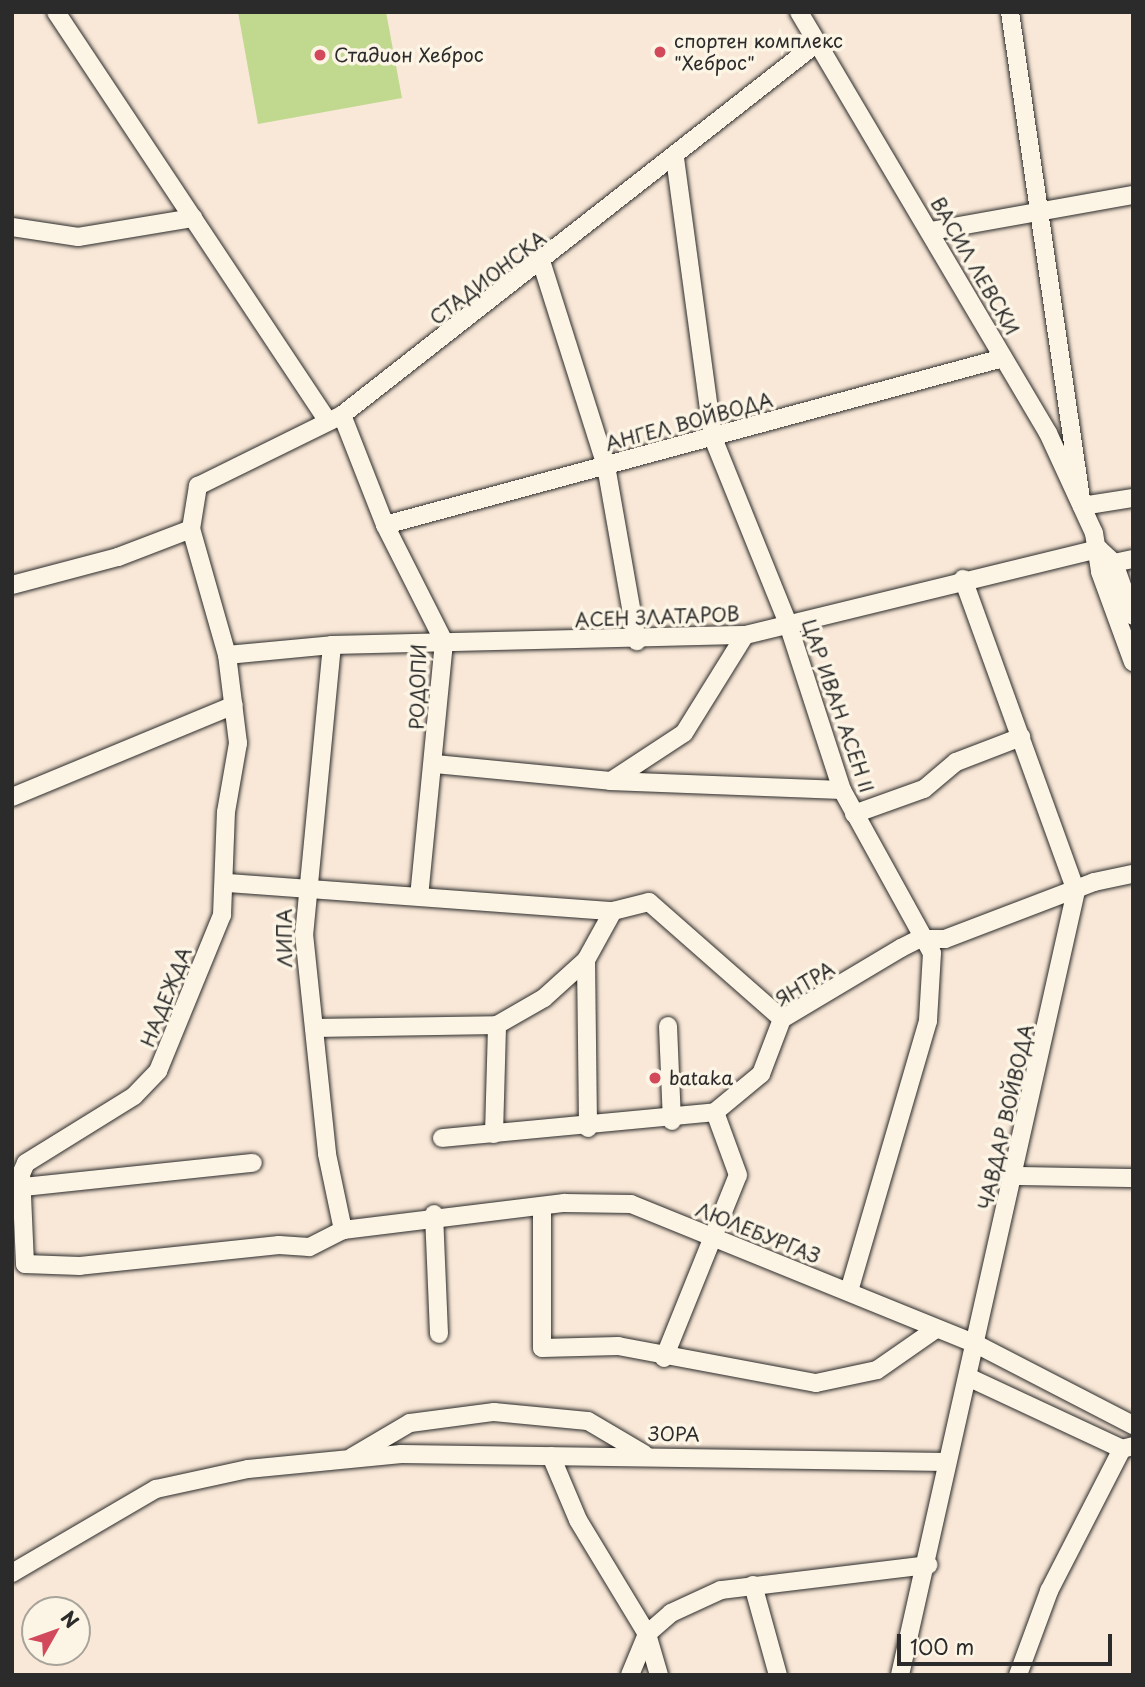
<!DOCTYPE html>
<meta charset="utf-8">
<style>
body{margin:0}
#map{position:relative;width:1145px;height:1687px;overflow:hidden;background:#f9e8d7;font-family:"Playpen Sans",sans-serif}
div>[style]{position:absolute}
.green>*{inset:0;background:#c0d98f}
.roads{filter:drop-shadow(0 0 2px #2b2b2b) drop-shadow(0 0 2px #2b2b2b)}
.minor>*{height:18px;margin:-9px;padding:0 9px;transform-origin:9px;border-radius:9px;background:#fcf5e5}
.dots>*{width:19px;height:19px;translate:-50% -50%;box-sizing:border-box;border:4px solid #fcf5e5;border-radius:50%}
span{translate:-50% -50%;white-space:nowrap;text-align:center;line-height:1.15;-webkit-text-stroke:7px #fcf5e5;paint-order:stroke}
.poi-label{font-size:19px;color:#2b2b2b}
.left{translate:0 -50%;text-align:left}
.street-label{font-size:19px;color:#2b2b2b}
.frame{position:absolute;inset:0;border:14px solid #2b2b2b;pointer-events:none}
.north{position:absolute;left:21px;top:1596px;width:70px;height:70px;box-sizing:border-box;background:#fcf5e5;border:2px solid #a8a49b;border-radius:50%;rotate:50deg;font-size:19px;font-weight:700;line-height:28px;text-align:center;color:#2b2b2b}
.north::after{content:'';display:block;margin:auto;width:24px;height:32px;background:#d1495b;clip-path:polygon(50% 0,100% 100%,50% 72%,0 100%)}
.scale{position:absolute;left:897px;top:1634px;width:215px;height:32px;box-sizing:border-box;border:4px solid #2b2b2b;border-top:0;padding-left:9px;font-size:21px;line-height:24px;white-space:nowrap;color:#2b2b2b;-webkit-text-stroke:5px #fcf5e5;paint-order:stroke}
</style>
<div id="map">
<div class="green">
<div style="clip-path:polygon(238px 12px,386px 12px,402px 98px,258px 124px)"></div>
</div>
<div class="roads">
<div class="minor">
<div style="left:56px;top:12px;width:491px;rotate:56.4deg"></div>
<div style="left:799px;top:12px;width:489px;rotate:59.4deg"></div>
<div style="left:1048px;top:433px;width:110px;rotate:65.3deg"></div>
<div style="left:1094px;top:533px;width:39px;rotate:81deg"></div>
<div style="left:1100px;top:572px;width:96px;rotate:69.9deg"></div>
<div style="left:1010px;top:12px;width:499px;rotate:81.7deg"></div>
<div style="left:1082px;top:506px;width:52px;rotate:-8.9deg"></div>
<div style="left:675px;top:158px;width:283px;rotate:82.3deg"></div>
<div style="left:713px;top:438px;width:201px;rotate:68deg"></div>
<div style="left:788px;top:624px;width:175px;rotate:72deg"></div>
<div style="left:842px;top:790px;width:186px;rotate:61.1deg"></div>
<div style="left:932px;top:953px;width:68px;rotate:93.4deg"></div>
<div style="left:928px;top:1021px;width:282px;rotate:106.3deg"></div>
<div style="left:12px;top:227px;width:67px;rotate:8.6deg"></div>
<div style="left:78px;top:237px;width:117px;rotate:-9.4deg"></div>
<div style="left:931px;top:231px;width:205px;rotate:-10.1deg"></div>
<div style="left:542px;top:264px;width:212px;rotate:72.4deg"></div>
<div style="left:606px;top:466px;width:178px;rotate:80deg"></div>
<div style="left:342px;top:415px;width:118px;rotate:68.6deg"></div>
<div style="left:385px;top:525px;width:131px;rotate:63.2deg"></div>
<div style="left:444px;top:642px;width:255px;rotate:95.6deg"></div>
<div style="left:385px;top:525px;width:640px;rotate:-15.12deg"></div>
<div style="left:1099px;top:549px;width:21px;rotate:43deg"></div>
<div style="left:1114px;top:563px;width:56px;rotate:70.3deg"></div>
<div style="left:1114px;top:563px;width:19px;rotate:-12deg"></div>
<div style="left:12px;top:585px;width:110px;rotate:-14.8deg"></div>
<div style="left:118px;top:557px;width:78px;rotate:-21deg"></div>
<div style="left:332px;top:645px;width:290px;rotate:95.5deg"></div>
<div style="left:304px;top:934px;width:221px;rotate:84deg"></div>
<div style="left:327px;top:1154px;width:78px;rotate:78.1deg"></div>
<div style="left:227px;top:655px;width:105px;rotate:-5.4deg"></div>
<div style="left:332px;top:645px;width:413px;rotate:-1.4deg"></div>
<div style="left:745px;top:635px;width:364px;rotate:-13.7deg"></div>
<div style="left:435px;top:764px;width:176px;rotate:5.5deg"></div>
<div style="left:610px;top:781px;width:232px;rotate:2.2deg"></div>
<div style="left:611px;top:781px;width:87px;rotate:-33.3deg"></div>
<div style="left:684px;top:733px;width:115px;rotate:-58.1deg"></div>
<div style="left:12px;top:797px;width:240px;rotate:-22.5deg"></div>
<div style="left:854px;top:814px;width:74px;rotate:-19.7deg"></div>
<div style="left:924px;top:789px;width:42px;rotate:-40.2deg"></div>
<div style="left:956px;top:762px;width:70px;rotate:-21deg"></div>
<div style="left:228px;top:883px;width:386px;rotate:4.2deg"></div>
<div style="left:613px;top:911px;width:37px;rotate:-14deg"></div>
<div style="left:649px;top:902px;width:177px;rotate:41.3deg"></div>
<div style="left:586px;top:960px;width:168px;rotate:89.3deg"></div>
<div style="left:668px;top:1026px;width:95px;rotate:87.6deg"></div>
<div style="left:314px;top:1028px;width:183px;rotate:-0.9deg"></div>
<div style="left:497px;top:1025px;width:54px;rotate:-29.9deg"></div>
<div style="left:544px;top:998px;width:57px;rotate:-42.1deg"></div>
<div style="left:586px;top:960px;width:56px;rotate:-61.1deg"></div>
<div style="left:494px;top:1134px;width:109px;rotate:-88.4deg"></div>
<div style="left:442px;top:1138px;width:274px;rotate:-5.4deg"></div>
<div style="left:715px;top:1112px;width:60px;rotate:-39.6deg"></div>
<div style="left:761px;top:1074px;width:59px;rotate:-69.1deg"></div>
<div style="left:782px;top:1019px;width:139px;rotate:-30.8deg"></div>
<div style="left:901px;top:948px;width:20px;rotate:-27deg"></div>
<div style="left:919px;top:939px;width:26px"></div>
<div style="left:945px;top:939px;width:160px;rotate:-20.9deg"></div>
<div style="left:1094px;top:882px;width:40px;rotate:-12deg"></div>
<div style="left:1015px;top:1176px;width:118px;rotate:1deg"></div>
<div style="left:23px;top:1187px;width:231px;rotate:-6deg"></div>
<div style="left:542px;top:1208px;width:140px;rotate:90deg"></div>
<div style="left:542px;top:1348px;width:76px;rotate:-1.5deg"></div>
<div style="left:618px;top:1346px;width:201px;rotate:10.6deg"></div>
<div style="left:816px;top:1383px;width:62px;rotate:-12deg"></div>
<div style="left:877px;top:1370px;width:72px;rotate:-34.8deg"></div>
<div style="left:434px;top:1214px;width:120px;rotate:87.6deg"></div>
<div style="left:343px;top:1230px;width:38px;rotate:153deg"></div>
<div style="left:309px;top:1247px;width:30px;rotate:-176deg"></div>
<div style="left:279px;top:1245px;width:200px;rotate:174deg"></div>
<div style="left:80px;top:1266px;width:55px;rotate:-177.9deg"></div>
<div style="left:25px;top:1264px;width:90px;rotate:-92.5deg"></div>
<div style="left:21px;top:1174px;width:12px;rotate:-66deg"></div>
<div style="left:26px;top:1163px;width:127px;rotate:-31.8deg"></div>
<div style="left:134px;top:1096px;width:35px;rotate:-46deg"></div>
<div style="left:158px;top:1071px;width:169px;rotate:-67.7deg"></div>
<div style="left:222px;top:915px;width:103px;rotate:-87.8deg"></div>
<div style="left:226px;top:812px;width:70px;rotate:-80.1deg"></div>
<div style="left:238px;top:743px;width:89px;rotate:-97.1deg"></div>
<div style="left:227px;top:655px;width:131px;rotate:-105.9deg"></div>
<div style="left:191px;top:529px;width:44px;rotate:-80.8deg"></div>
<div style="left:198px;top:486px;width:161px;rotate:-26.2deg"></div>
<div style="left:342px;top:415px;width:603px;rotate:-38.07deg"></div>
<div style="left:343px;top:1230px;width:223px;rotate:-7deg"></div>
<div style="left:564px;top:1203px;width:67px;rotate:0.9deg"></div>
<div style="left:631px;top:1204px;width:372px;rotate:22.1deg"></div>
<div style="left:976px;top:1344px;width:177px;rotate:27.3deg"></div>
<div style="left:664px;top:1358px;width:197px;rotate:-68deg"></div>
<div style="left:738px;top:1175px;width:67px;rotate:-110.1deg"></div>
<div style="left:970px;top:1378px;width:168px;rotate:25deg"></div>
<div style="left:551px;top:1456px;width:69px;rotate:67.1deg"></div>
<div style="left:578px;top:1520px;width:133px;rotate:58.8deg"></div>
<div style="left:647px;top:1634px;width:43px;rotate:73.7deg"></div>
<div style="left:352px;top:1457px;width:67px;rotate:-30.4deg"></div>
<div style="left:410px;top:1423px;width:85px;rotate:-7.5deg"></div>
<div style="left:494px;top:1412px;width:94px;rotate:5.5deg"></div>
<div style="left:588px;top:1421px;width:65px;rotate:30.5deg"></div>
<div style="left:12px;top:1573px;width:167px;rotate:-30.3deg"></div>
<div style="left:156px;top:1489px;width:94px;rotate:-12.3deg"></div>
<div style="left:248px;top:1469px;width:154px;rotate:-5.6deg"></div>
<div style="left:401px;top:1454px;width:545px;rotate:0.84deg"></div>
<div style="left:753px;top:1585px;width:93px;rotate:74.5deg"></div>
<div style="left:630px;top:1675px;width:44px;rotate:-67.5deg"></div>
<div style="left:647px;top:1634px;width:32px;rotate:-41deg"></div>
<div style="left:671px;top:1613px;width:55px;rotate:-24.7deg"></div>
<div style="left:721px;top:1590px;width:209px;rotate:-6.9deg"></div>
<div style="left:900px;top:1675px;width:804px;rotate:-77.35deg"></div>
<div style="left:1076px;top:891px;width:332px;rotate:-109.9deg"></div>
<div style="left:1018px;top:1675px;width:90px;rotate:-69.7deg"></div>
<div style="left:1049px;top:1591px;width:160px;rotate:-62.8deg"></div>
<div style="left:1122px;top:1449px;width:11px;rotate:-15deg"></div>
</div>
</div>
<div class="dots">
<div style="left:660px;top:52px;background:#d1495b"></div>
<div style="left:320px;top:55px;background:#d1495b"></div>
<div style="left:655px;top:1078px;background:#d1495b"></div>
</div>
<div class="poi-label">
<span class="left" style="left:674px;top:52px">спортен комплекс<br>"Хеброс"</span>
<span class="left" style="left:334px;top:55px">Стадион Хеброс</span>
<span class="left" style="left:669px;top:1078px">bataka</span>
</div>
<div class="street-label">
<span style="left:975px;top:266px;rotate:60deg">ВАСИЛ ЛЕВСКИ</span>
<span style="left:488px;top:278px;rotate:-37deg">СТАДИОНСКА</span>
<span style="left:689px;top:422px;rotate:-15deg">АНГЕЛ ВОЙВОДА</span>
<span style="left:657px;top:617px;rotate:-2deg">АСЕН ЗЛАТАРОВ</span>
<span style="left:418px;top:687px;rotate:-88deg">РОДОПИ</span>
<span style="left:838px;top:706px;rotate:71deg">ЦАР ИВАН АСЕН II</span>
<span style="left:285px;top:938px;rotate:-90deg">ЛИПА</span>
<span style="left:805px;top:984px;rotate:-31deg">ЯНТРА</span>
<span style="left:166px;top:997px;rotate:-68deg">НАДЕЖДА</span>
<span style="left:1006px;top:1117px;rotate:-77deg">ЧАВДАР ВОЙВОДА</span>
<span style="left:758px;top:1233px;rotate:22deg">ЛЮЛЕБУРГАЗ</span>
<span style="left:674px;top:1434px;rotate:1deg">ЗОРА</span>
</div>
<div class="frame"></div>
<div class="north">N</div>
<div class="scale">100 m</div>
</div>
